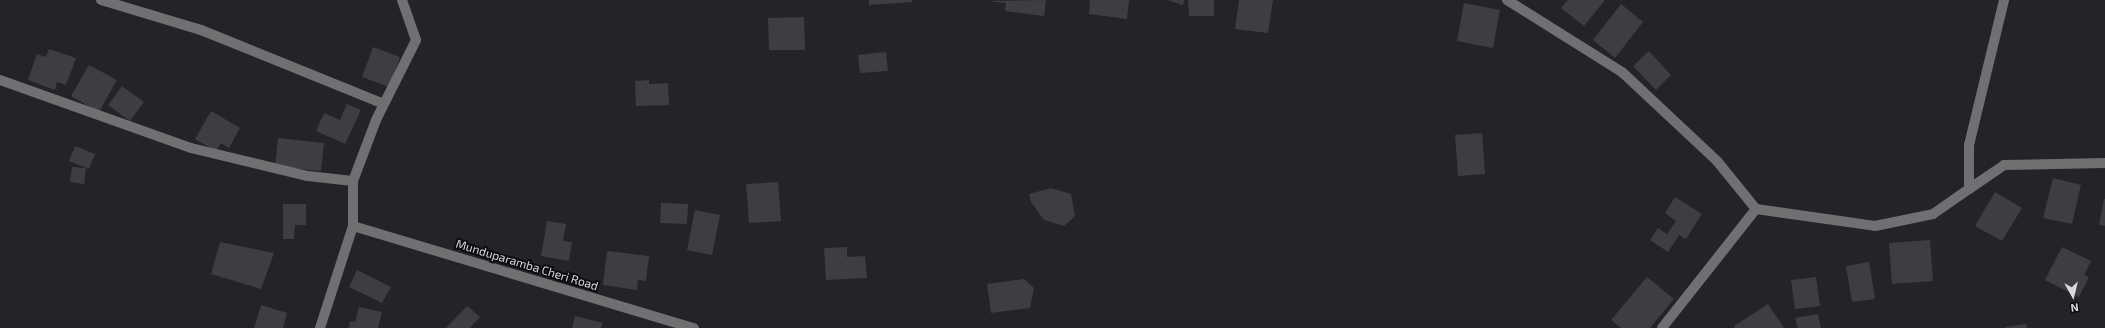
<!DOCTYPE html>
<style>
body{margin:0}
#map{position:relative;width:2105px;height:328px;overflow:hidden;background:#242327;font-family:"Exo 2",sans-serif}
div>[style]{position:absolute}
.building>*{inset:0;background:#3f3d43}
.minor>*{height:10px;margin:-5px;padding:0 5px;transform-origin:5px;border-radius:5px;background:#706f71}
span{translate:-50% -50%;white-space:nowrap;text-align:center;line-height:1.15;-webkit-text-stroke:4px #0d0c0f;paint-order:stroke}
.street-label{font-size:12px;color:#dad9dc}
.north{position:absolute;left:2053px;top:276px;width:40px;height:40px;-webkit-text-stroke:3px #0d0c0f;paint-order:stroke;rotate:172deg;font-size:11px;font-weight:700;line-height:16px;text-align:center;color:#dad9dc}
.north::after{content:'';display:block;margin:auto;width:14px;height:18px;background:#dad9dc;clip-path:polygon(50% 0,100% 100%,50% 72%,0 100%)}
</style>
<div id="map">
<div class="building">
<div style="clip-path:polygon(869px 0,912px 0,913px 2px,869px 5px)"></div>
<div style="clip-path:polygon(1046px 0,1044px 16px,1005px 11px,1006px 3px,987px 1px)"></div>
<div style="clip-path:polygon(1090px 0,1129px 0,1127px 19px,1089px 14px)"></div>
<div style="clip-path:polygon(1167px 0,1184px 0,1183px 5px)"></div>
<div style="clip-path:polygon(1188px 0,1214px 0,1214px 16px,1189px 16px)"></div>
<div style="clip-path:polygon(1239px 0,1273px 0,1268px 33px,1235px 29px)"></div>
<div style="clip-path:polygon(1568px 0,1605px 0,1584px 26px,1561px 8px)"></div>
<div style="clip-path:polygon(1464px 3px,1500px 10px,1493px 48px,1457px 41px)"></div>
<div style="clip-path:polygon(1621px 4px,1643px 22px,1615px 58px,1593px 40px)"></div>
<div style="clip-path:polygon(804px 17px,805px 50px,769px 50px,768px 18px)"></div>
<div style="clip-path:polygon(373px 47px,400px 57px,389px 87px,362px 77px)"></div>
<div style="clip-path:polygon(49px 49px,76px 58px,66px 85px,57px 82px,55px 90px,28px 80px,37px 54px,46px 57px)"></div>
<div style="clip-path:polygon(1649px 51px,1671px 75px,1656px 90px,1633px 66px)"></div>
<div style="clip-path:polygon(886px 52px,888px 71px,860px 73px,858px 55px)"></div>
<div style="clip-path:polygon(89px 65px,117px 80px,99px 112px,71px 96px)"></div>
<div style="clip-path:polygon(649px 80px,649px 84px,668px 83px,669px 105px,636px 106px,635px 81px)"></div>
<div style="clip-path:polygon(122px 86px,144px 102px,130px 121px,108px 105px)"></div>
<div style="clip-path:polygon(347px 104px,361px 110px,345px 144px,316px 131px,324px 113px,340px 120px)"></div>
<div style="clip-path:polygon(211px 111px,240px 128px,229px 148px,221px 143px,216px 151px,195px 139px)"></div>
<div style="clip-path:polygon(1482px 133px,1485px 174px,1458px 176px,1455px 135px)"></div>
<div style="clip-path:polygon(278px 138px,324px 143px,321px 171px,275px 167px)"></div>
<div style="clip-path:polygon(75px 146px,95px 154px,89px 169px,69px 161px)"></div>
<div style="clip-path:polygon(72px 167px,86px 168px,84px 184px,70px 182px)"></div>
<div style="clip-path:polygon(2053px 178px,2081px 185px,2072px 224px,2043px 218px)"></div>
<div style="clip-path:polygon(778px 182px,781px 221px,749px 223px,746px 184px)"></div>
<div style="clip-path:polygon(1051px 188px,1071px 194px,1075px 216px,1064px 226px,1044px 220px,1031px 202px,1029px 194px)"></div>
<div style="clip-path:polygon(1995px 192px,2022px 208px,2002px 241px,1975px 226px)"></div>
<div style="clip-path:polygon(1675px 197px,1702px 214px,1686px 239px,1679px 235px,1668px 252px,1650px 240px,1658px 228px,1667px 234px,1676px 221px,1665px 213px)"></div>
<div style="clip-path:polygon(2104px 199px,2105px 199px,2105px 226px,2099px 225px)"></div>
<div style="clip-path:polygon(661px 203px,688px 204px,687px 224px,660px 223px)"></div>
<div style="clip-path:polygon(283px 204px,306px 204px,306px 225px,295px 225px,294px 239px,283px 239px)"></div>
<div style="clip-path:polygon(695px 210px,720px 215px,712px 255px,687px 250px)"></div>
<div style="clip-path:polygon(547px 221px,566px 224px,563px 241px,572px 242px,569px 261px,541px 256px)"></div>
<div style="clip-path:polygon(1930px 240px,1933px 281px,1892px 284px,1889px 243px)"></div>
<div style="clip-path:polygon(220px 242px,274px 253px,261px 289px,211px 274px)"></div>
<div style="clip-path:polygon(847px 247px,847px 257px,865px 256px,867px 278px,826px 280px,824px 248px)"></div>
<div style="clip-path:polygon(2062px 247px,2091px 261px,2084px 275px,2089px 277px,2079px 297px,2045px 280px)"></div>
<div style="clip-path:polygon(607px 251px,649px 256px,646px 281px,638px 280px,637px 290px,603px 285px)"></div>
<div style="clip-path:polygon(1869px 262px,1875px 299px,1852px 302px,1846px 266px)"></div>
<div style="clip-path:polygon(357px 270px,391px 287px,382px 303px,349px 287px)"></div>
<div style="clip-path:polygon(1647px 277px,1674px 299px,1650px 328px,1621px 328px,1611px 320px)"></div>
<div style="clip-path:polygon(1816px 277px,1820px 306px,1795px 309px,1791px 280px)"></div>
<div style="clip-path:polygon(1024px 279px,1034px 288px,1030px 308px,991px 313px,987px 284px)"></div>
<div style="clip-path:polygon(1768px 304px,1784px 328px,1735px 328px,1734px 326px)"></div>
<div style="clip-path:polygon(261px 305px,287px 313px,283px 328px,254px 328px)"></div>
<div style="clip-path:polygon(467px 306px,480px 317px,470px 328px,446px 328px)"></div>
<div style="clip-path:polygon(359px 307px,382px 312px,378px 328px,349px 328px,350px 321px,355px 322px)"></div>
<div style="clip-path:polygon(1818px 314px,1821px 328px,1798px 328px,1795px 318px)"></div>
<div style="clip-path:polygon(575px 316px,603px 323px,601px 328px,572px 328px)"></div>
<div style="clip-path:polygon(2026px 324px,2027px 328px,2005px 328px,2005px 327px)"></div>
</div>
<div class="minor">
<div style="left:101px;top:0;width:104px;rotate:16.7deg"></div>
<div style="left:201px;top:30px;width:197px;rotate:22deg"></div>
<div style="left:1507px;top:0;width:136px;rotate:32.1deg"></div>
<div style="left:1622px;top:72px;width:130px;rotate:43.1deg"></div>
<div style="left:1717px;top:161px;width:62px;rotate:50.9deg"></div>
<div style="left:1756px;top:209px;width:120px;rotate:8.1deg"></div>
<div style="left:1875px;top:226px;width:59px;rotate:-11.7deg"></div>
<div style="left:1933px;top:214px;width:44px;rotate:-34.8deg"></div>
<div style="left:1969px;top:189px;width:44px;rotate:-90deg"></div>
<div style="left:1969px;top:145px;width:149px;rotate:-76.4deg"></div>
<div style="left:0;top:80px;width:203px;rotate:19.6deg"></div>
<div style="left:191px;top:148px;width:120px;rotate:13.5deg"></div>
<div style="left:308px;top:176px;width:45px;rotate:6.3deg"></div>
<div style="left:1969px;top:189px;width:42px;rotate:-34.4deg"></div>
<div style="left:2004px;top:165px;width:101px;rotate:-1.1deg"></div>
<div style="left:353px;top:226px;width:356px;rotate:16.7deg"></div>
<div style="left:320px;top:328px;width:107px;rotate:-72.1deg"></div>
<div style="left:353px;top:226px;width:45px;rotate:-90deg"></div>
<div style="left:353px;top:181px;width:65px;rotate:-69.3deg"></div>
<div style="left:376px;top:120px;width:89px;rotate:-63.4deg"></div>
<div style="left:416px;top:40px;width:42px;rotate:-109.3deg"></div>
<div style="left:1662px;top:328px;width:152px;rotate:-51.7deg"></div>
</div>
<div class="street-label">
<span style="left:527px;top:265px;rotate:17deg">Munduparamba Cheri Road</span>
</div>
<div class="north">N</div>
</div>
